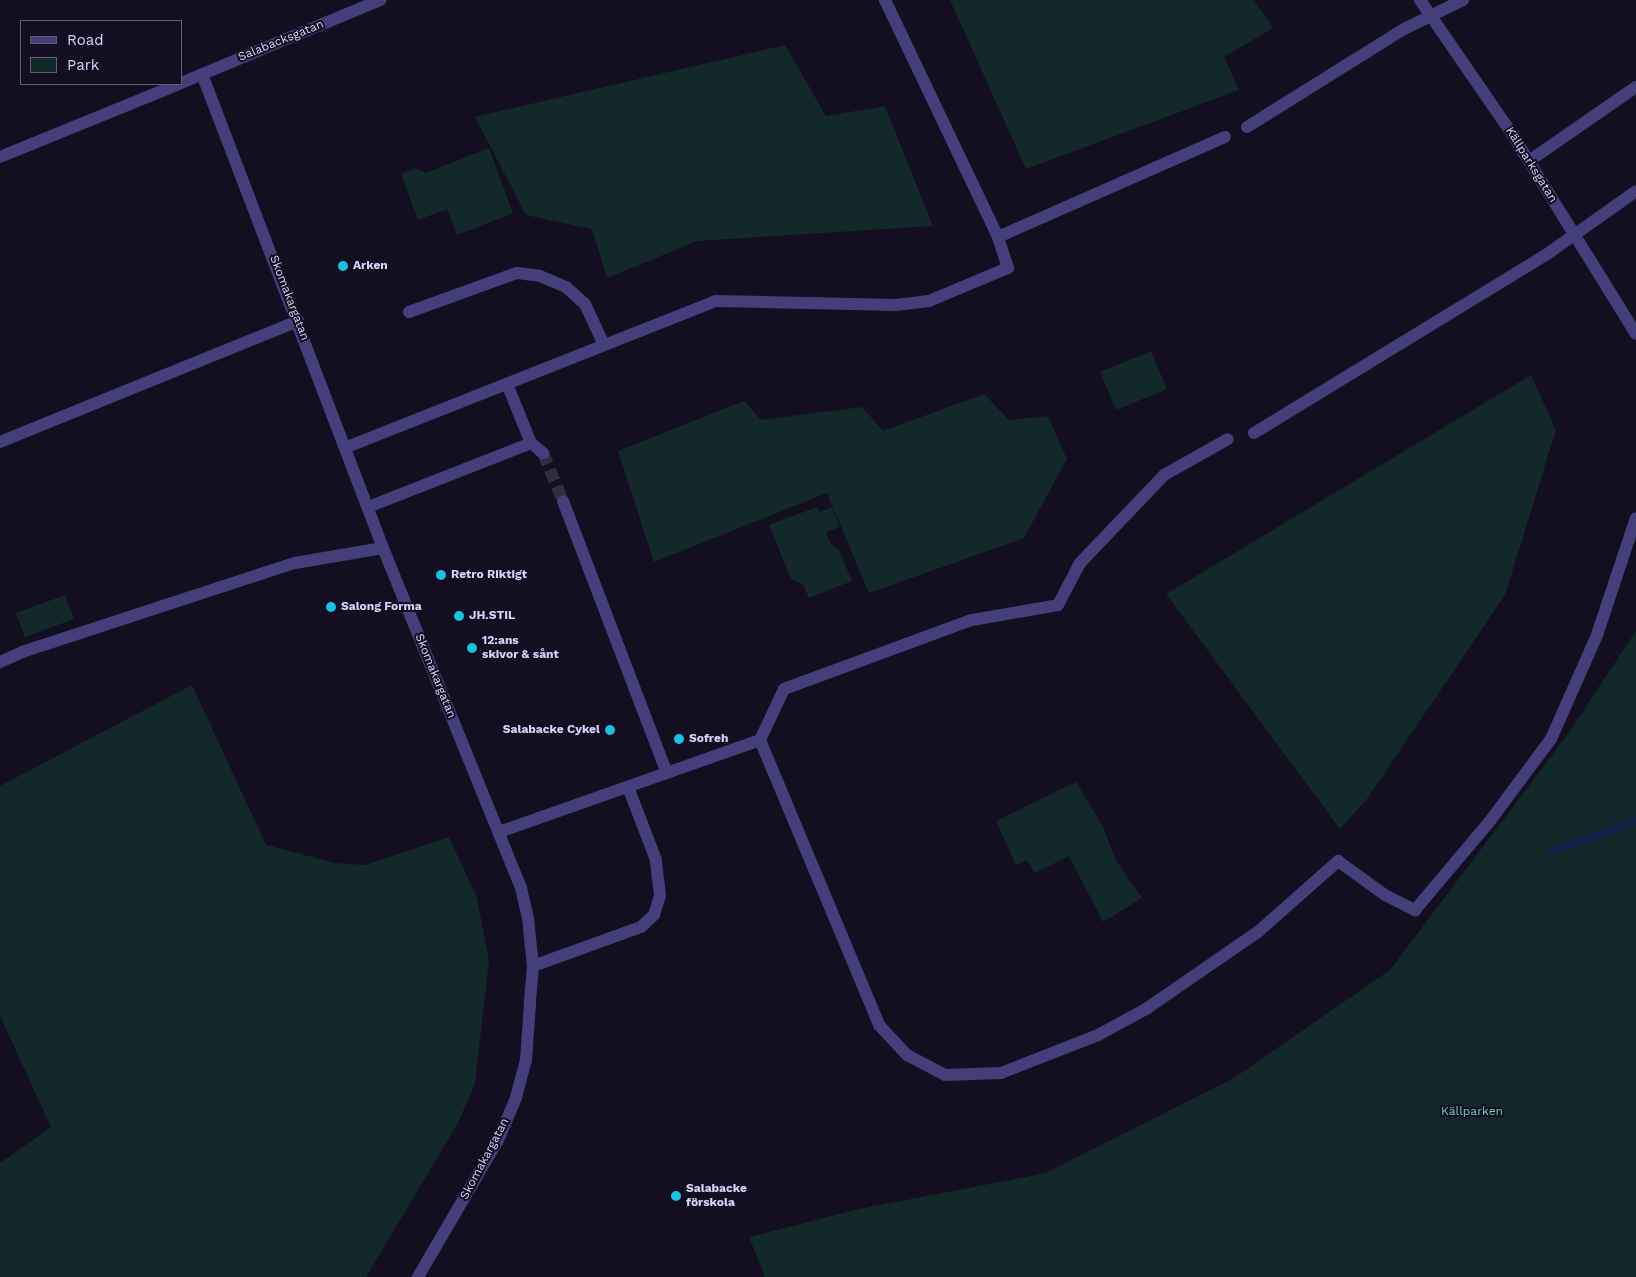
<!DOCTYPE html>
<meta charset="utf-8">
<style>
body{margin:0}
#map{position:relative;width:1636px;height:1277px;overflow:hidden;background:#130f20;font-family:"Work Sans",sans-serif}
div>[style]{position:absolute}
.green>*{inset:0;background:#132829}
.stream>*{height:9px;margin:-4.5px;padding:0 4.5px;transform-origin:4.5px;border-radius:4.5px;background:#122141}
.minor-tunnel>*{height:12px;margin-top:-6px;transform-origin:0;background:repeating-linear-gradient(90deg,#312c41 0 12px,transparent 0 18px)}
.minor>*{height:12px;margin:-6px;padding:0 6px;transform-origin:6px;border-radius:6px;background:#443e7a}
.dots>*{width:14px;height:14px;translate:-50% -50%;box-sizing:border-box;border:2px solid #130f20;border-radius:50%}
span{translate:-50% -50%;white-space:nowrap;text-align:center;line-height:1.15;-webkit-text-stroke:4px #130f20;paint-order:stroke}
.street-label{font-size:12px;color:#d9d2fb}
.poi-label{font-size:12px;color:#d9d2fb;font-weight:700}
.left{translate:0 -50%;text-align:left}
.right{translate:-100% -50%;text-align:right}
.park-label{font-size:12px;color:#65d3be}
.legend{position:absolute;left:20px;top:20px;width:162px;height:65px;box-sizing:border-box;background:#130f20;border:1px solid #625d78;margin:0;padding:6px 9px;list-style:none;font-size:15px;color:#d9d2fb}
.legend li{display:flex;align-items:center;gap:10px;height:25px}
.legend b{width:25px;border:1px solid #625d78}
</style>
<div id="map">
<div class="green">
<div style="clip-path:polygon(950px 0,1254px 0,1273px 28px,1224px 57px,1239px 90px,1026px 169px)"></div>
<div style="clip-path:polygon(785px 45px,826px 116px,885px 106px,933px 226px,697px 241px,607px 278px,592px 229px,526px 215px,475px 117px)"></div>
<div style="clip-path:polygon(489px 148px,513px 213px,457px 235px,447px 209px,418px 220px,401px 174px,416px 168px,426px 173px)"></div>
<div style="clip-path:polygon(1151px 351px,1167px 389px,1116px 410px,1100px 372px)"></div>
<div style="clip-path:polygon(1531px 375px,1556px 430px,1505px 595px,1367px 799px,1340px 829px,1166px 594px)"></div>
<div style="clip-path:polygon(984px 394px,1009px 420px,1048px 416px,1067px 459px,1024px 538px,869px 593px,827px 493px,654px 562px,618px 451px,744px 401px,761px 420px,862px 407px,883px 431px)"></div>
<div style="clip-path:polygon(817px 507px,820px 512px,832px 507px,840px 527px,826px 532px,831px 544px,839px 550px,852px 581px,809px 598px,803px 584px,791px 579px,769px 525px)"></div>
<div style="clip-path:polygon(65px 595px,74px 619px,25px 637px,16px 613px)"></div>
<div style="clip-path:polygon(1636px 631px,1636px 1277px,765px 1277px,749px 1237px,859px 1209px,1046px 1173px,1234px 1078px,1390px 970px,1567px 735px)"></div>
<div style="clip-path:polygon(192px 685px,266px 845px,335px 863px,365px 865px,449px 837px,477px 898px,489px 961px,475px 1083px,458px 1123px,366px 1277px,0 1277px,0 1163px,51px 1127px,0 1016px,0 786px)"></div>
<div style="clip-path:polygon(1076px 782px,1102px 825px,1117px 862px,1142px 898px,1103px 922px,1069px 856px,1035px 873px,1027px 860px,1016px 865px,996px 821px)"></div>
</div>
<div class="stream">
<div style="left:1552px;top:851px;width:90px;rotate:-20.3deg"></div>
</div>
<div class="minor-tunnel">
<div style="left:543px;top:453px;width:52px;rotate:67.4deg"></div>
</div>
<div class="minor">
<div style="left:1420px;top:0;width:163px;rotate:55.5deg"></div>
<div style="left:1512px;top:134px;width:235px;rotate:58.2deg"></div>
<div style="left:202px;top:74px;width:507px;rotate:69.1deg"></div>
<div style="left:383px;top:548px;width:367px;rotate:67.9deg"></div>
<div style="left:521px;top:888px;width:31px;rotate:77deg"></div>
<div style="left:528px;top:918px;width:48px;rotate:84.1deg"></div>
<div style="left:533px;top:966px;width:38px;rotate:95deg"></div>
<div style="left:530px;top:1004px;width:56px;rotate:94.1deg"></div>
<div style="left:526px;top:1060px;width:39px;rotate:105deg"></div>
<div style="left:516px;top:1098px;width:46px;rotate:113.2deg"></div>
<div style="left:498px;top:1140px;width:159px;rotate:120.3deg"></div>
<div style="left:181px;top:83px;width:216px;rotate:-22.6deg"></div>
<div style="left:1247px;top:127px;width:185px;rotate:-32deg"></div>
<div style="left:1404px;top:29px;width:66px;rotate:-26.2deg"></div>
<div style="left:0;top:157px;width:193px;rotate:-22.2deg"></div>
<div style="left:1529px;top:161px;width:130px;rotate:-34.7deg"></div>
<div style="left:998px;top:237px;width:248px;rotate:-23.8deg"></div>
<div style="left:409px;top:312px;width:115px;rotate:-19.9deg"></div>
<div style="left:517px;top:273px;width:23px;rotate:7deg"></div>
<div style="left:540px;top:276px;width:28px;rotate:23deg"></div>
<div style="left:566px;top:287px;width:25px;rotate:42deg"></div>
<div style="left:585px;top:304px;width:45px;rotate:65.1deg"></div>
<div style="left:507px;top:384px;width:64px;rotate:67.9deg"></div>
<div style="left:531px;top:443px;width:16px;rotate:40deg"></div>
<div style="left:1254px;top:433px;width:347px;rotate:-31.4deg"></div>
<div style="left:1550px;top:252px;width:105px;rotate:-35.3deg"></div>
<div style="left:0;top:442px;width:322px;rotate:-22.1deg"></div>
<div style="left:347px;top:447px;width:396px;rotate:-21.6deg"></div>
<div style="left:715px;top:301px;width:181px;rotate:1.3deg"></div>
<div style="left:896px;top:305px;width:33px;rotate:-7deg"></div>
<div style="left:929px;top:301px;width:86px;rotate:-22.7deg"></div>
<div style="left:1008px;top:268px;width:33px;rotate:-108deg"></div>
<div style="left:998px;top:237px;width:263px;rotate:-115.5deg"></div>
<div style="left:563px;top:501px;width:291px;rotate:69.1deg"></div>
<div style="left:368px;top:507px;width:175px;rotate:-21.4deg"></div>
<div style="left:0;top:662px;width:24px;rotate:-24deg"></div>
<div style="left:22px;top:652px;width:287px;rotate:-18.1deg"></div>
<div style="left:295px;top:563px;width:89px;rotate:-9.7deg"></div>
<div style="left:760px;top:740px;width:56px;rotate:-64.8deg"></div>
<div style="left:784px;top:689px;width:200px;rotate:-20.2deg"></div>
<div style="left:972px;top:620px;width:87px;rotate:-9.9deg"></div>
<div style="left:1058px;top:605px;width:47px;rotate:-62.4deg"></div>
<div style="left:1080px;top:563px;width:122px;rotate:-46.3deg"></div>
<div style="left:1164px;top:475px;width:73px;rotate:-29.4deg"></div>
<div style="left:499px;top:832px;width:277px;rotate:-19.4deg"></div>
<div style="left:760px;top:740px;width:309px;rotate:67.3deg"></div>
<div style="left:879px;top:1025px;width:41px;rotate:47deg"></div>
<div style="left:907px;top:1055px;width:43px;rotate:27.8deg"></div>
<div style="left:945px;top:1075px;width:56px;rotate:-2deg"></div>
<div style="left:1001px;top:1073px;width:104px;rotate:-21.4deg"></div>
<div style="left:1098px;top:1035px;width:55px;rotate:-28.4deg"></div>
<div style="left:1146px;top:1009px;width:137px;rotate:-34.6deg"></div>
<div style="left:1259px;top:931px;width:106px;rotate:-41.5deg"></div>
<div style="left:1338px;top:861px;width:58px;rotate:35.9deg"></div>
<div style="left:1385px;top:895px;width:34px;rotate:27deg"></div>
<div style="left:1415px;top:910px;width:116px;rotate:-49.9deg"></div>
<div style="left:1490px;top:821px;width:102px;rotate:-53.4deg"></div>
<div style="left:1551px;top:739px;width:114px;rotate:-66.1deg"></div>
<div style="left:1597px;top:635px;width:123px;rotate:-71.6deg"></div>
<div style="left:533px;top:966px;width:115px;rotate:-19.9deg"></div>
<div style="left:641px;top:927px;width:18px;rotate:-43deg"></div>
<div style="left:654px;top:915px;width:21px;rotate:-73deg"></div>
<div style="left:660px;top:895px;width:35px;rotate:-97deg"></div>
<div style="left:656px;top:860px;width:78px;rotate:-111deg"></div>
</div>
<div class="dots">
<div style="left:343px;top:266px;background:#16c3e2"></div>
<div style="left:441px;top:575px;background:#16c3e2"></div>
<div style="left:331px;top:607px;background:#16c3e2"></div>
<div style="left:459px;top:616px;background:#16c3e2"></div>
<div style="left:472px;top:648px;background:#16c3e2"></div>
<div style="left:610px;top:730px;background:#16c3e2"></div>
<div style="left:679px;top:739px;background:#16c3e2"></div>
<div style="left:676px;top:1196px;background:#16c3e2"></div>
</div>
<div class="street-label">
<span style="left:281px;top:41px;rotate:-22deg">Salabacksgatan</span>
<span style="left:1531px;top:165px;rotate:58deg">Källparksgatan</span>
<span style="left:289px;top:298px;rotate:69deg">Skomakargatan</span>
<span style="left:435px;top:676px;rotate:68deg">Skomakargatan</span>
<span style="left:485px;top:1159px;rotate:-62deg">Skomakargatan</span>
</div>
<div class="poi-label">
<span class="left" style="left:353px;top:266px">Arken</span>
<span class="left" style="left:451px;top:575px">Retro Riktigt</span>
<span class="left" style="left:341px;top:607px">Salong Forma</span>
<span class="left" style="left:469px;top:616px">JH.STIL</span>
<span class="left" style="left:482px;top:648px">12:ans<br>skivor &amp; sånt</span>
<span class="right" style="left:600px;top:730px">Salabacke Cykel</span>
<span class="left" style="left:689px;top:739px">Sofreh</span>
<span class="left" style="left:686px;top:1196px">Salabacke<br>förskola</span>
</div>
<div class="park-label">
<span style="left:1472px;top:1112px">Källparken</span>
</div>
<ul class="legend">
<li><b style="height:6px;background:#443e7a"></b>Road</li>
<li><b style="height:14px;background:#132829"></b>Park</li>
</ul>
</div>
